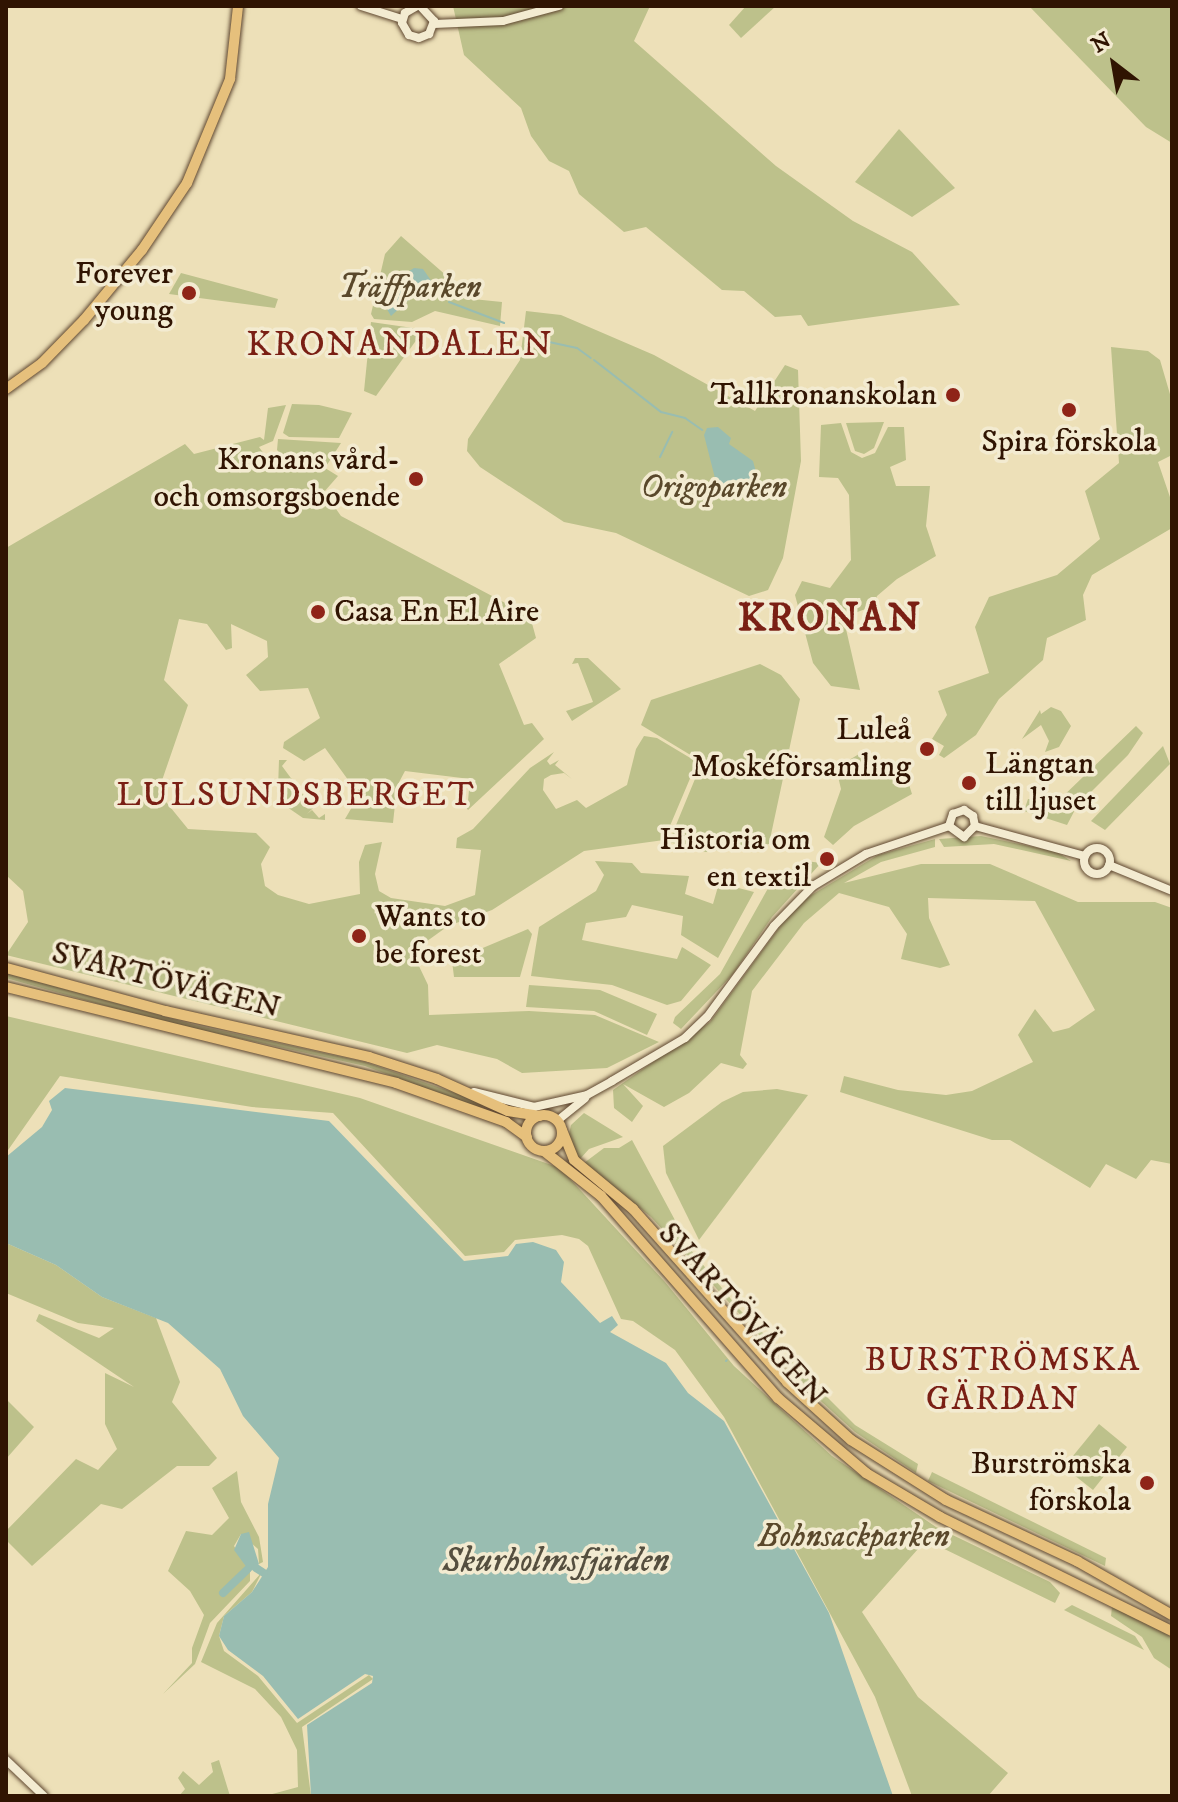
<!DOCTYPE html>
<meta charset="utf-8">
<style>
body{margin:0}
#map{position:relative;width:1178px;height:1802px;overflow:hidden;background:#ede0b8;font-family:"IM FELL DW Pica",serif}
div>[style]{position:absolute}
.green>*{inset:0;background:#bdc18b}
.water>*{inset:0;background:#99bdb1}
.stream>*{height:2px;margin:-1px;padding:0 1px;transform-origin:1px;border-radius:1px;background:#99bdb1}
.canal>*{height:8px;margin:-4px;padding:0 4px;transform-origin:4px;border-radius:4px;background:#99bdb1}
.roads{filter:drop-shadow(0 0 2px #5f4730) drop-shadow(0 0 2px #5f4730)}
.minor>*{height:8px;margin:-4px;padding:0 4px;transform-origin:4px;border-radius:4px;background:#f3ebd1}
.minor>.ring{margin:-4px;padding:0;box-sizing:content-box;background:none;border:8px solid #f3ebd1;border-radius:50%}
.major>*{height:10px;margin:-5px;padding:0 5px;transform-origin:5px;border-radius:5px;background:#e6c07c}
.major>.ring{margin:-5px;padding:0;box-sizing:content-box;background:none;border:10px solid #e6c07c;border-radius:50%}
.dots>*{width:22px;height:22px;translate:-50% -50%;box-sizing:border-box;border:4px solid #f3ebd1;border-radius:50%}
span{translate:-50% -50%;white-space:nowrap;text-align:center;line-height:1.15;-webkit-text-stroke:7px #f3ebd1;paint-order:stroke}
.poi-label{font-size:32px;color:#301402}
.right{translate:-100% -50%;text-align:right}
.left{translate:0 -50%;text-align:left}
.park-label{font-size:32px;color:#5a482b;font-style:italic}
.street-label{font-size:32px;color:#301402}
.neighbourhood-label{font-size:34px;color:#7a1f14;letter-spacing:2px}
.water-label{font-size:34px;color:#554f3f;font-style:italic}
.quarter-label{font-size:36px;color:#7a1f14;letter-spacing:2px}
.district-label{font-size:40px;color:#7a1f14;font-weight:700;letter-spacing:2px}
.frame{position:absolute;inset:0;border:8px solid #301402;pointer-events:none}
.north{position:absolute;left:1074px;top:24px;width:80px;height:80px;-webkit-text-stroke:6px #f3ebd1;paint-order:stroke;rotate:329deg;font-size:22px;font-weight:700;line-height:32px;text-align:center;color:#301402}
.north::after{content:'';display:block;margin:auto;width:28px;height:36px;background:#301402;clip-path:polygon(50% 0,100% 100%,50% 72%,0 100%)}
</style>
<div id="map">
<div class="green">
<div style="clip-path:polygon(453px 6px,650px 6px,634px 41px,776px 166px,853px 221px,912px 252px,960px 305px,808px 326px,801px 315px,775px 317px,744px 291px,722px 290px,646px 227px,624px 232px,579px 194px,569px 171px,549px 161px,531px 136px,521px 108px,464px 55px)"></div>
<div style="clip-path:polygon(746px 6px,776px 6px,741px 38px,729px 25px)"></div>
<div style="clip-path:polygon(1029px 6px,1172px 6px,1172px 143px,1146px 127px)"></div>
<div style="clip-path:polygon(899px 129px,955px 188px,912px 217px,855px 182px)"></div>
<div style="clip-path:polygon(401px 236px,448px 277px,443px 296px,502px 302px,500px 326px,435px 311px,412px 322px,374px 319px,371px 314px,385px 254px)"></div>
<div style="clip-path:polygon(181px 273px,278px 299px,275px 308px,169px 294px)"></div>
<div style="clip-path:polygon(526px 311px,561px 315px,654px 355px,755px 411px,785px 365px,798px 370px,801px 461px,783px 558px,768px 590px,749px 596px,616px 533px,564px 522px,480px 467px,467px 451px,468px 439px,520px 360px)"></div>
<div style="clip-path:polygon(371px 322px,413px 328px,420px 335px,376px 396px,364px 391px)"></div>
<div style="clip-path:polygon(1111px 347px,1148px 351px,1160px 360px,1172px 401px,1172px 455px,1158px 462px,1172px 503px,1172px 528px,1092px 575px,1083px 595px,1086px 620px,1047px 638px,1043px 660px,999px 699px,976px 735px,944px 758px,939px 755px,944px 746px,932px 739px,947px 715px,938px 691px,989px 673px,975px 627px,989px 597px,1057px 575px,1100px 539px,1085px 491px,1119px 463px)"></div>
<div style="clip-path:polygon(292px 404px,319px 405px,352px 413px,339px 438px,289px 437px,283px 433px)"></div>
<div style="clip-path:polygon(286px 405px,273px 441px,259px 447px,269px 461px,284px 457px,277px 450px,278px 439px,341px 443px,325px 468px,338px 476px,324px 492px,341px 516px,530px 616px,536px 638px,499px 664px,524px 725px,532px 723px,544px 739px,468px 810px,461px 801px,468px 801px,470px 779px,405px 771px,397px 786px,393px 823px,345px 819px,359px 795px,325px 748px,304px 761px,283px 748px,284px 742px,320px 718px,308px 688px,260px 691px,246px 675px,268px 657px,267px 641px,231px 624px,232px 648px,226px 650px,207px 624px,179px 619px,164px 680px,188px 705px,158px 792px,188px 829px,256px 833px,270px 847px,261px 864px,265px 886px,278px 895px,309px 904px,360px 894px,359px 862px,365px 845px,382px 842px,375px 874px,379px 891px,391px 898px,445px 906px,475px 895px,481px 850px,456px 848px,457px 838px,473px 829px,530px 768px,554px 752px,547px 761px,550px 765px,559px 760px,555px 765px,572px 779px,564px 773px,551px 775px,544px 779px,543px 790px,556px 809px,577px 800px,586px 808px,627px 785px,636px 749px,644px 736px,657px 738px,697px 762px,664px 840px,584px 851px,492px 910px,448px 926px,423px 944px,418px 964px,428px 985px,429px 1015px,529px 1011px,595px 1015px,659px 1042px,607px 1068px,522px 1073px,497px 1059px,437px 1045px,407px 1053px,6px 955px,28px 922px,23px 891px,6px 875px,6px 548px,185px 444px,194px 454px,260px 437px,264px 440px,268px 408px)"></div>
<div style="clip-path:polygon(884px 422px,874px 448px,864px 454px,855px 451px,846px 423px)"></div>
<div style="clip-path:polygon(841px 423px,851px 452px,862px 458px,875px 453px,888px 427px,904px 427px,906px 460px,890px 467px,896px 486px,930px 486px,926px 526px,936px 556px,897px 579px,877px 596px,874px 606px,849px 615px,846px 629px,860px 690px,831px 686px,813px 663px,795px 595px,802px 581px,830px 588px,851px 560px,849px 495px,838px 478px,819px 477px,821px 425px)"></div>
<div style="clip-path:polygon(575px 658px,588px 658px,621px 689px,572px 721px,566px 711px,593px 702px,578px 663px,572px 664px)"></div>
<div style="clip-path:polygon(760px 664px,781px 675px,800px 699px,769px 844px,706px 852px,669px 842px,702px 762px,641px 725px,651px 700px)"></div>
<div style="clip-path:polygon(1051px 707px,1061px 711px,1071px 726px,1059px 747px,1045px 752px,1049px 741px,1041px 725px,1022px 739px,1040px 710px,1041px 714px)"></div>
<div style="clip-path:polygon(1136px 726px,1143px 733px,1128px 755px,1077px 806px,1067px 825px,1024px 811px,1028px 799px,1057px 802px)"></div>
<div style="clip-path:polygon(1163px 746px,1170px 764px,1105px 830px,1091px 821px)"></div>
<div style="clip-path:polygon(859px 754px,905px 772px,912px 794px,854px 826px,833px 845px,824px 837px,841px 789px,836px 768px)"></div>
<div style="clip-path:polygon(279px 760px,287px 760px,282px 766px,313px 808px,307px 814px,312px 810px,319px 818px,325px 814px,325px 820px,303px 818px,287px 807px,278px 789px)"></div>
<div style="clip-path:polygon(981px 836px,1057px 852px,1071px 861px,994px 844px,944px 847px,939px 839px)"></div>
<div style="clip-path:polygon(935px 839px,935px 847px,881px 862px,844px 883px,921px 864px,990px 864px,1078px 902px,1155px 902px,1172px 908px,1172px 1164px,1151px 1160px,1136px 1179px,1106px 1164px,1090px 1188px,1010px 1140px,992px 1140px,840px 1092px,844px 1076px,898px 1090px,946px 1095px,972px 1091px,1033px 1062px,1018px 1035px,1035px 1009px,1053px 1032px,1069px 1028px,1095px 1010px,1035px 901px,928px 898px,929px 918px,950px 965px,940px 968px,901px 959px,907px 934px,889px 907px,839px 893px,804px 923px,752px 991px,740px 1055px,747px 1064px,743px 1069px,721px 1063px,689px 1093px,664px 1107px,623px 1084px,643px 1106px,632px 1122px,614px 1108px,613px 1090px,710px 1022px,781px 925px,808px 897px,878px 855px)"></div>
<div style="clip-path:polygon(595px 861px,632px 863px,641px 873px,689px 876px,685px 894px,713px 904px,719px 883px,754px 892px,718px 958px,681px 935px,683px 916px,632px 905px,626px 917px,586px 923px,582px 940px,677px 959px,682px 947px,711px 965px,681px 1001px,667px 1005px,612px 985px,531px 976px,539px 927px,596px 891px,604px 875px)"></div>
<div style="clip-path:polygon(806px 861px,821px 863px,772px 917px,733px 974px,681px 1029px,673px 1023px,675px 1017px,720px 974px,771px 883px)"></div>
<div style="clip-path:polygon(528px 929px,532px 934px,520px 977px,454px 977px,452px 961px)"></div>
<div style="clip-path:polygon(6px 973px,195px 1025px,365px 1062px,487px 1104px,478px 1108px,365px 1066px,156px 1020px,6px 978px)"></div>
<div style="clip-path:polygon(529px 985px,600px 990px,657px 1014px,647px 1035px,594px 1011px,526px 1007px)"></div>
<div style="clip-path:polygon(6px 1016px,360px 1098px,560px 1168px,665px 1282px,734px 1366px,832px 1456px,936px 1527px,1050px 1582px,1060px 1593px,1055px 1603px,926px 1540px,862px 1612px,918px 1697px,1008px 1773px,988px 1796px,912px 1796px,875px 1697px,724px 1417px,675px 1350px,633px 1321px,621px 1319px,588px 1246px,579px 1239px,562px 1235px,515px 1240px,504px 1252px,465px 1256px,333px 1113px,252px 1107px,60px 1076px,6px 1153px)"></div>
<div style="clip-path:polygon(777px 1089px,808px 1095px,699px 1240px,666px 1173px,663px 1146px,722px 1102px,743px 1092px)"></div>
<div style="clip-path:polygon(584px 1113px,623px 1137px,589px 1149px,580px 1159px,568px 1139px,571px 1125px)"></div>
<div style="clip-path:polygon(632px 1140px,691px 1250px,739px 1309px,855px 1425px,918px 1464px,916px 1473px,855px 1432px,812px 1393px,651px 1217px,584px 1163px,604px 1148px,619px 1148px)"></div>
<div style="clip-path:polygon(6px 1243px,56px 1265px,102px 1297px,156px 1318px,180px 1382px,172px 1402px,217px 1458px,209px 1466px,177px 1466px,122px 1509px,101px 1504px,32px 1566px,6px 1540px,6px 1531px,76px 1459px,98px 1470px,117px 1449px,105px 1424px,105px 1373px,134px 1387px,36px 1321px,39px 1314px,99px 1338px,114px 1328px,78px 1323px,6px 1293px)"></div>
<div style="clip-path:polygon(6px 1399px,34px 1427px,6px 1459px)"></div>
<div style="clip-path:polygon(1099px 1424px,1127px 1447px,1093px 1490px,1064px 1467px)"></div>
<div style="clip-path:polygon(237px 1471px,241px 1502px,259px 1537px,263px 1562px,259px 1564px,258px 1549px,241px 1534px,234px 1546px,250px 1572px,250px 1581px,210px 1623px,195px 1664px,163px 1694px,192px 1663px,192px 1648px,204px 1615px,190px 1591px,168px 1571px,186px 1531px,212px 1535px,229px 1518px,212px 1488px)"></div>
<div style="clip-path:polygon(932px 1472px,1106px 1558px,1105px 1566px,928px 1481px)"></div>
<div style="clip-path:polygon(262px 1572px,252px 1592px,224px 1616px,219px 1636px,224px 1651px,258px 1676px,297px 1723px,369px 1675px,373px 1679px,302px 1727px,311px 1796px,265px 1796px,298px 1787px,297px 1750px,281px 1717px,255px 1689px,201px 1662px,217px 1623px)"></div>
<div style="clip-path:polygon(1072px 1605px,1135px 1636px,1144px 1650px,1064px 1610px)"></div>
<div style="clip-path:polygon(1112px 1607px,1172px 1636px,1172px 1670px,1154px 1658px,1142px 1637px,1111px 1616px)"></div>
<div style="clip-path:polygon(219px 1760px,230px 1796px,179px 1796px,185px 1789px,178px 1778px,183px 1771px,199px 1785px,213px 1772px,211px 1763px)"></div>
</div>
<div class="water">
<div style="clip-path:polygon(414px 268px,423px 269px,437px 289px,423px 287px,391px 316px,382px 301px,395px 280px)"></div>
<div style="clip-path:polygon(718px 427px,731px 438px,729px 444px,753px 461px,756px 472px,747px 488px,724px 491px,716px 482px,704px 435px,707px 428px)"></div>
<div style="clip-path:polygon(65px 1088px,329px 1121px,464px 1261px,508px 1256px,516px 1244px,533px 1242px,556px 1250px,564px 1262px,561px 1282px,600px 1323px,612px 1316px,618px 1325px,610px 1332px,666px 1363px,688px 1393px,724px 1421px,829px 1613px,893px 1796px,311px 1796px,307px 1725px,372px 1683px,373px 1676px,365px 1674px,298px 1719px,263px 1676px,228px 1650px,219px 1636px,224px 1616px,252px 1592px,268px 1567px,268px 1504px,279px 1458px,243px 1416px,220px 1369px,168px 1323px,102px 1297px,56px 1265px,6px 1243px,6px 1157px,42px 1127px,52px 1110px,49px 1101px)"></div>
<div style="clip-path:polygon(249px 1532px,259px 1564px,250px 1572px,234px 1550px,241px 1534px)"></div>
</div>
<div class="stream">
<div style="left:436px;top:291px;width:5px;rotate:37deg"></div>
<div style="left:449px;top:302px;width:59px;rotate:20.9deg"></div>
<div style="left:526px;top:337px;width:52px;rotate:12.2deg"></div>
<div style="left:577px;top:348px;width:17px;rotate:36deg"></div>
<div style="left:594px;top:360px;width:85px;rotate:37.8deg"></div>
<div style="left:661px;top:412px;width:25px;rotate:14deg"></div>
<div style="left:685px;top:418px;width:21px;rotate:35deg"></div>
<div style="left:660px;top:457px;width:28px;rotate:-64deg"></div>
<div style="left:759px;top:1341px;width:1px;rotate:-45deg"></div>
<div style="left:726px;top:1361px;width:1px;rotate:-45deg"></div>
</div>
<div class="canal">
<div style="left:256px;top:1568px;width:9px;rotate:32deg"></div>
<div style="left:223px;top:1593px;width:33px;rotate:-44deg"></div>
</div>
<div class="roads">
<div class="minor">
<div style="left:361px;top:6px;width:43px;rotate:17.6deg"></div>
<div style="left:417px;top:6px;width:14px;rotate:150deg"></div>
<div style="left:405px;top:13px;width:10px;rotate:107deg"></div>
<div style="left:402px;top:23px;width:14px;rotate:60deg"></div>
<div style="left:409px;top:35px;width:10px;rotate:17deg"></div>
<div style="left:419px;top:38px;width:11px;rotate:-22deg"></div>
<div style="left:429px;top:34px;width:14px;rotate:-69deg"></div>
<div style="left:434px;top:21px;width:21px;rotate:-133deg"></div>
<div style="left:434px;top:24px;width:69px;rotate:-2.5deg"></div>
<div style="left:503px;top:21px;width:58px;rotate:-15deg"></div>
<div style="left:949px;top:826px;width:13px;rotate:-72deg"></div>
<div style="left:953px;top:814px;width:12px;rotate:-20deg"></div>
<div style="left:964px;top:810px;width:11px;rotate:34deg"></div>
<div style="left:973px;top:816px;width:10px;rotate:79deg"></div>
<div style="left:949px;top:826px;width:19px;rotate:36deg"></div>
<div style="left:964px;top:837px;width:16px;rotate:-45deg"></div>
<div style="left:975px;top:826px;width:114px;rotate:15.3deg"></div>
<div class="ring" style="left:1084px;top:848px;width:18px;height:18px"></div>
<div style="left:1109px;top:865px;width:68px;rotate:22.4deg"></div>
<div style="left:474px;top:1092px;width:62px;rotate:14deg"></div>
<div style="left:534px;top:1107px;width:54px;rotate:-12.8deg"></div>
<div style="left:587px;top:1095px;width:29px;rotate:-29deg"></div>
<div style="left:612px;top:1081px;width:85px;rotate:-30.5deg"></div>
<div style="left:685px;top:1038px;width:30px;rotate:-44deg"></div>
<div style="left:707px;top:1017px;width:113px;rotate:-53.6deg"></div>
<div style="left:774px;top:926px;width:56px;rotate:-45.7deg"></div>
<div style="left:813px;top:886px;width:62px;rotate:-31.1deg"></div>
<div style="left:866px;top:854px;width:88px;rotate:-18.6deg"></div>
<div style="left:557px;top:1121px;width:36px;rotate:-39deg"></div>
<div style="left:6px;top:1760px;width:52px;rotate:43.5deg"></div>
</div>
<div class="major">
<div style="left:6px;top:389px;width:44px;rotate:-35.8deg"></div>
<div style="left:42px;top:363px;width:60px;rotate:-45.7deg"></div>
<div style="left:84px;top:320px;width:91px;rotate:-50.4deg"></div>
<div style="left:142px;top:250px;width:81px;rotate:-56.1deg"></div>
<div style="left:187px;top:183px;width:113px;rotate:-67.5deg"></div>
<div style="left:230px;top:79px;width:73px;rotate:-83.7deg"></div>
<div style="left:6px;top:968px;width:165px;rotate:15.1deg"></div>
<div style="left:165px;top:1011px;width:209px;rotate:12.7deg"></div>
<div style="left:369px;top:1057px;width:71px;rotate:17.9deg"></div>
<div style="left:437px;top:1079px;width:78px;rotate:24.3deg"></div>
<div style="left:508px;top:1111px;width:32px;rotate:9deg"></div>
<div style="left:6px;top:987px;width:402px;rotate:13.8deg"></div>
<div style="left:396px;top:1083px;width:117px;rotate:19.5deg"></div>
<div style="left:506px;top:1122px;width:26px;rotate:36deg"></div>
<div class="ring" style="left:526px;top:1115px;width:26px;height:26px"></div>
<div style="left:562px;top:1130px;width:32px;rotate:68deg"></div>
<div style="left:574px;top:1160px;width:77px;rotate:39.7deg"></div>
<div style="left:633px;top:1209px;width:232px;rotate:48.3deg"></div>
<div style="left:787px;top:1382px;width:86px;rotate:42.2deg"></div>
<div style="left:851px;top:1440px;width:112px;rotate:32.3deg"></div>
<div style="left:946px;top:1500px;width:145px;rotate:25deg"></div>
<div style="left:1077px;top:1561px;width:109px;rotate:29.6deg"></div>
<div style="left:544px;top:1151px;width:73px;rotate:38.3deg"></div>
<div style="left:601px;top:1196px;width:269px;rotate:48.8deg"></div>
<div style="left:778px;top:1398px;width:116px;rotate:40.4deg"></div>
<div style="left:866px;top:1473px;width:86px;rotate:30.7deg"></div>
<div style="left:940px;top:1517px;width:258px;rotate:26.2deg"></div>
</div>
</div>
<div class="dots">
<div style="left:189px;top:293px;background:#8f2418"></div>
<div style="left:953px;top:395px;background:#8f2418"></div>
<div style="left:1069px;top:410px;background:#8f2418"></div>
<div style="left:416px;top:479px;background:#8f2418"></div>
<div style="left:318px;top:612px;background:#8f2418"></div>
<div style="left:927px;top:749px;background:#8f2418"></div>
<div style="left:969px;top:783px;background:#8f2418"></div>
<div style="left:827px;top:859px;background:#8f2418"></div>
<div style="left:359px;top:936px;background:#8f2418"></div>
<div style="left:1147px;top:1483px;background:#8f2418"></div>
</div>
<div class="poi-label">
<span class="right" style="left:173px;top:293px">Forever<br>young</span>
<span class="right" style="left:937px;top:395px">Tallkronanskolan</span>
<span style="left:1069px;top:442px">Spira förskola</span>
<span class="right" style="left:400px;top:479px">Kronans vård-<br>och omsorgsboende</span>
<span class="left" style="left:334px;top:612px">Casa En El Aire</span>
<span class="right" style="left:911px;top:749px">Luleå<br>Moskéförsamling</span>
<span class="left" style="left:985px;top:783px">Längtan<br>till ljuset</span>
<span class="right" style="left:811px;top:859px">Historia om<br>en textil</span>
<span class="left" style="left:375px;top:936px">Wants to<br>be forest</span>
<span class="right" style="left:1131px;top:1483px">Burströmska<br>förskola</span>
</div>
<div class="park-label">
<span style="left:410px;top:288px">Träffparken</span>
<span style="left:714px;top:488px">Origoparken</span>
<span style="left:854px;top:1537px">Bohnsackparken</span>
</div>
<div class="street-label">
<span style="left:166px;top:981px;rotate:14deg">SVARTÖVÄGEN</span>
<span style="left:742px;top:1315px;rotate:48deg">SVARTÖVÄGEN</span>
</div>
<div class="neighbourhood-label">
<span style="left:296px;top:796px">LULSUNDSBERGET</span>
<span style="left:1003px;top:1380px">BURSTRÖMSKA<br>GÄRDAN</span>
</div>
<div class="water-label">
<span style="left:556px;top:1562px">Skurholmsfjärden</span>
</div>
<div class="quarter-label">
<span style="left:400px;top:345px">KRONANDALEN</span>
</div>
<div class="district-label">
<span style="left:830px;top:619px">KRONAN</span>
</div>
<div class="frame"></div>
<div class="north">N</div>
</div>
